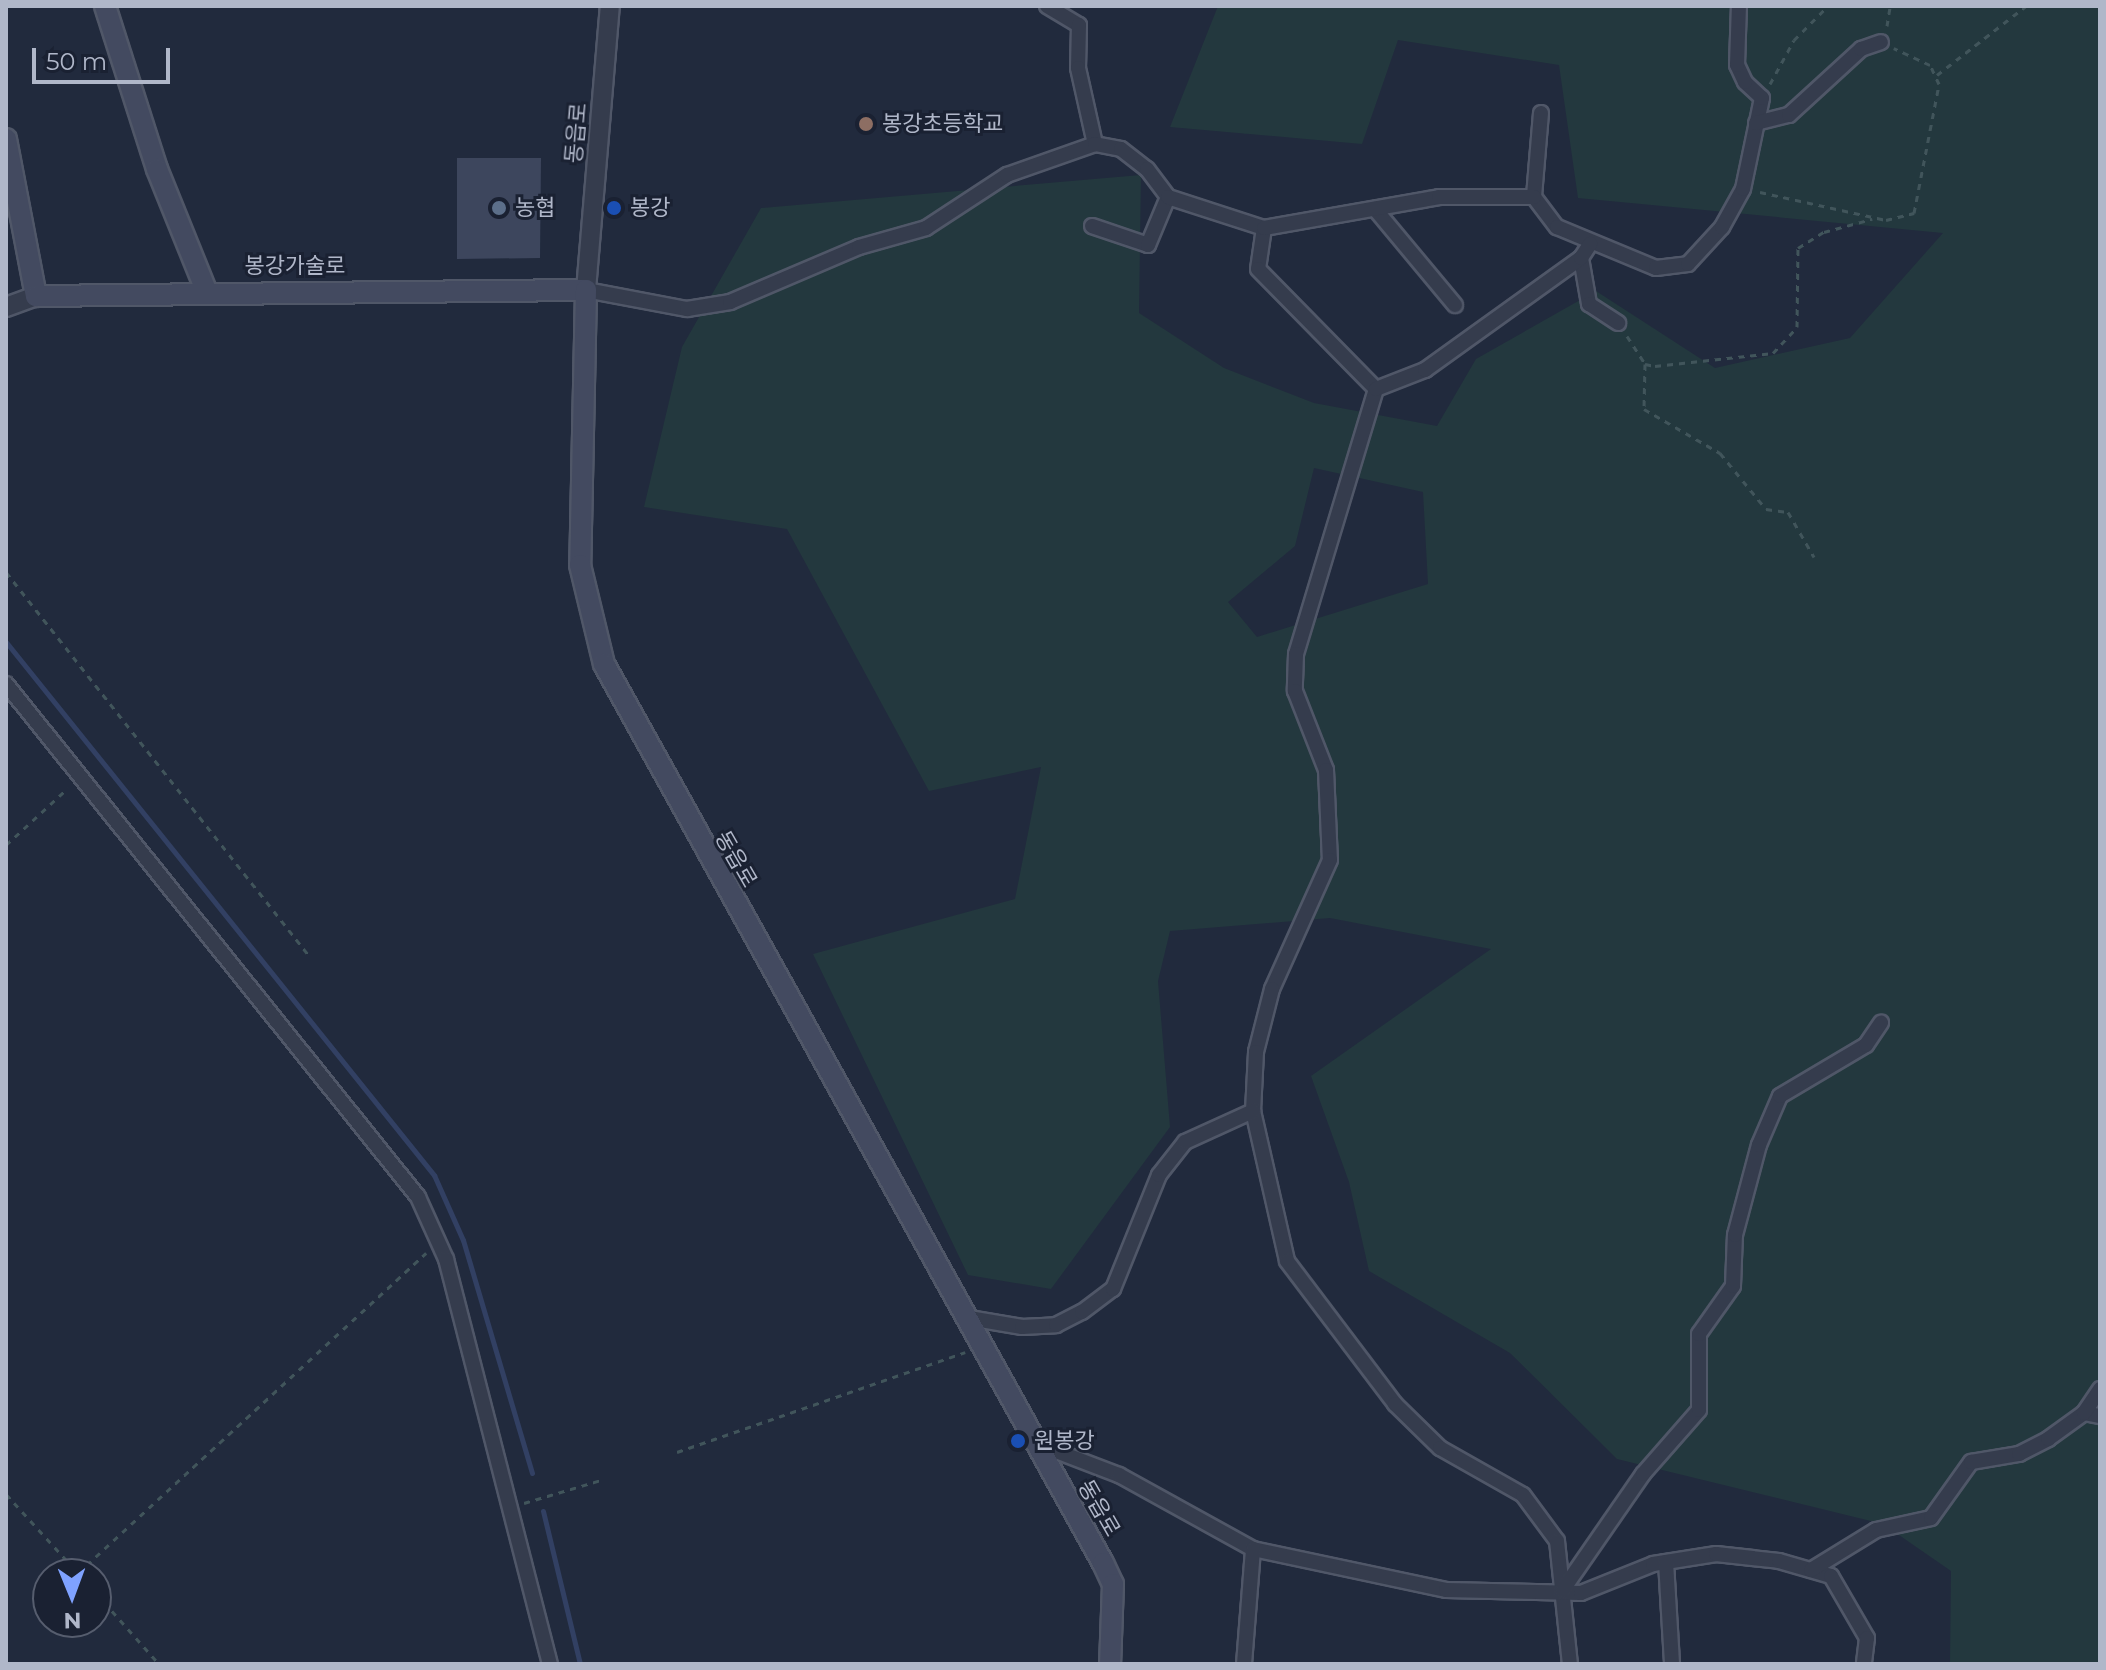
<!DOCTYPE html>
<html>
<head>
<meta charset="utf-8">
<style>
  body { margin:0 }
  #map { position:relative; width:2106px; height:1670px; overflow:hidden; background:#212a3d; font-family:Montserrat,"Noto Sans KR",sans-serif }
  div>[style] { position:absolute }
  [style*='--x'] { left:calc(var(--x)*1px); top:calc(var(--y)*1px); width:calc(var(--w)*1px); rotate:calc(var(--a)*1deg) }
  .green>* { inset:0; background:#23383e }
  .stream>* { height:5px; margin:-2.5px; padding:0 2.5px; transform-origin:2.5px; border-radius:2.5px; background:#324063 }
  .building>* { inset:0; background:#3d465d }
  .path>* { height:3px; margin-top:-1.5px; transform-origin:0; background:repeating-linear-gradient(90deg,#41555b 0 6px,transparent 0 12px) }
  .roads { filter:drop-shadow(2px 0 #505768) drop-shadow(-2px 0 #505768) drop-shadow(0 2px #505768) drop-shadow(0 -2px #505768) }
  .minor>* { height:14px; margin:-7px; padding:0 7px; transform-origin:7px; border-radius:7px; background:#353c4d }
  .tertiary>* { height:18px; margin:-9px; padding:0 9px; transform-origin:9px; border-radius:9px; background:#353c4d }
  .secondary>* { height:20px; margin:-10px; padding:0 10px; transform-origin:10px; border-radius:10px; background:#434a60 }
  .dots>* { width:22px; height:22px; translate:-50% -50%; box-sizing:border-box; border:4px solid #1a2132; border-radius:50% }
  span { translate:-50% -50%; white-space:nowrap; text-align:center; line-height:1.15; -webkit-text-stroke:6px #1a2132; paint-order:stroke }
  .poi-label { font-size:22px; color:#b0b7c9 }
  .left { translate:0 -50%; text-align:left }
  .street-label { font-size:22px; color:#b0b7c9 }
  .frame { position:absolute; inset:0; border:8px solid #b0b7c9; pointer-events:none }
  .north { position:absolute; left:32px; top:1558px; width:80px; height:80px; box-sizing:border-box; background:#1a2132; border:2px solid #565d6e; border-radius:50%; rotate:179deg; font-size:22px; font-weight:700; line-height:32px; text-align:center; color:#b0b7c9 }
  .north::after { content:''; display:block; margin:auto; width:28px; height:36px; background:#7fa2ff; clip-path:polygon(50% 0,100% 100%,50% 72%,0 100%) }
  .scale { position:absolute; left:32px; top:48px; width:138px; height:36px; box-sizing:border-box; border:4px solid #b0b7c9; border-top:0; padding-left:10px; font-size:24px; line-height:28px; white-space:nowrap; color:#b0b7c9; -webkit-text-stroke:6px #1a2132; paint-order:stroke }
</style>
</head>
<body>
<div id="map">
  <div class="green">
    <div style="clip-path:polygon(evenodd,1218px 6px,2100px 6px,2100px 1664px,1950px 1664px,1951px 1571px,1883px 1524px,1617px 1459px,1510px 1353px,1369px 1271px,1349px 1182px,1311px 1076px,1491px 949px,1330px 918px,1170px 931px,1158px 981px,1170px 1127px,1051px 1289px,968px 1275px,813px 954px,1015px 899px,1041px 767px,929px 791px,787px 529px,644px 507px,682px 347px,761px 208px,1141px 175px,1139px 313px,1224px 368px,1314px 403px,1437px 426px,1476px 359px,1596px 291px,1715px 368px,1850px 338px,1943px 233px,1578px 198px,1559px 65px,1398px 40px,1362px 144px,1170px 127px,1218px 6px,1314px 468px,1423px 492px,1428px 584px,1257px 637px,1228px 602px,1295px 546px,1314px 468px)"></div>
  </div>
  <div class="stream">
    <div style="--x:6;--y:642;--w:684;--a:51.24"></div>
    <div style="--x:434;--y:1175;--w:71;--a:66"></div>
    <div style="--x:463;--y:1240;--w:243;--a:73.5"></div>
    <div style="--x:543;--y:1511;--w:157;--a:76.4"></div>
  </div>
  <div class="building">
    <div style="clip-path:polygon(457px 158px,541px 158px,540px 258px,457px 259px)"></div>
  </div>
  <div class="path">
    <div style="--x:1911;--y:6;--w:3;--a:0"></div>
    <div style="--x:1887;--y:26;--w:20;--a:-81"></div>
    <div style="--x:1937;--y:75;--w:113;--a:-37.8"></div>
    <div style="--x:1770;--y:84;--w:50;--a:-61.4"></div>
    <div style="--x:1794;--y:40;--w:48;--a:-45"></div>
    <div style="--x:1760;--y:192;--w:129;--a:12.5"></div>
    <div style="--x:1886;--y:220;--w:29;--a:-14"></div>
    <div style="--x:1914;--y:213;--w:131;--a:-79"></div>
    <div style="--x:1939;--y:84;--w:21;--a:-115"></div>
    <div style="--x:1930;--y:65;--w:40;--a:-155"></div>
    <div style="--x:1627;--y:336;--w:33;--a:57"></div>
    <div style="--x:1645;--y:364;--w:10;--a:11"></div>
    <div style="--x:1655;--y:366;--w:119;--a:-6.3"></div>
    <div style="--x:1773;--y:353;--w:35;--a:-47"></div>
    <div style="--x:1797;--y:327;--w:79;--a:-89.3"></div>
    <div style="--x:1798;--y:248;--w:31;--a:-32"></div>
    <div style="--x:1824;--y:232;--w:50;--a:-15.2"></div>
    <div style="--x:1645;--y:364;--w:45;--a:91.3"></div>
    <div style="--x:1644;--y:409;--w:88;--a:30.1"></div>
    <div style="--x:1720;--y:453;--w:72;--a:50.6"></div>
    <div style="--x:1766;--y:509;--w:22;--a:8"></div>
    <div style="--x:1788;--y:512;--w:52;--a:60"></div>
    <div style="--x:6;--y:572;--w:487;--a:51.7"></div>
    <div style="--x:6;--y:845;--w:84;--a:-42.6"></div>
    <div style="--x:677;--y:1452;--w:305;--a:-19.1"></div>
    <div style="--x:6;--y:1494;--w:108;--a:47.6"></div>
    <div style="--x:524;--y:1503;--w:80;--a:-16.6"></div>
    <div style="--x:78;--y:1573;--w:473;--a:-42.6"></div>
    <div style="--x:96;--y:1593;--w:95;--a:48.4"></div>
  </div>
  <div class="roads">
    <div class="minor">
      <div style="--x:1047;--y:6;--w:37;--a:31"></div>
      <div style="--x:1079;--y:25;--w:43;--a:91.3"></div>
      <div style="--x:1078;--y:68;--w:78;--a:77.4"></div>
      <div style="--x:1541;--y:113;--w:84;--a:94.8"></div>
      <div style="--x:1534;--y:197;--w:38;--a:53"></div>
      <div style="--x:1557;--y:227;--w:107;--a:22.5"></div>
      <div style="--x:1656;--y:268;--w:32;--a:-7"></div>
      <div style="--x:1688;--y:264;--w:50;--a:-47.4"></div>
      <div style="--x:1722;--y:227;--w:43;--a:-61.1"></div>
      <div style="--x:1743;--y:189;--w:93;--a:-78.2"></div>
      <div style="--x:1762;--y:98;--w:23;--a:-137"></div>
      <div style="--x:1745;--y:82;--w:19;--a:-115"></div>
      <div style="--x:1737;--y:65;--w:59;--a:-88.1"></div>
      <div style="--x:1756;--y:123;--w:34;--a:-14"></div>
      <div style="--x:1789;--y:115;--w:98;--a:-42.5"></div>
      <div style="--x:1861;--y:49;--w:21;--a:-19"></div>
      <div style="--x:1375;--y:209;--w:125;--a:50.2"></div>
      <div style="--x:1092;--y:226;--w:59;--a:18.7"></div>
      <div style="--x:1148;--y:245;--w:52;--a:-67.4"></div>
      <div style="--x:1264;--y:228;--w:41;--a:98.3"></div>
      <div style="--x:1258;--y:269;--w:168;--a:45.5"></div>
      <div style="--x:1581;--y:258;--w:47;--a:80.1"></div>
      <div style="--x:1589;--y:304;--w:35;--a:33"></div>
      <div style="--x:586;--y:290;--w:103;--a:10.7"></div>
      <div style="--x:687;--y:309;--w:44;--a:-9.2"></div>
      <div style="--x:730;--y:302;--w:140;--a:-23.1"></div>
      <div style="--x:859;--y:247;--w:70;--a:-15.8"></div>
      <div style="--x:926;--y:228;--w:97;--a:-33.2"></div>
      <div style="--x:1007;--y:175;--w:93;--a:-19.4"></div>
      <div style="--x:1095;--y:144;--w:26;--a:11"></div>
      <div style="--x:1121;--y:149;--w:33;--a:38"></div>
      <div style="--x:1147;--y:169;--w:35;--a:53"></div>
      <div style="--x:1168;--y:197;--w:101;--a:17.9"></div>
      <div style="--x:1264;--y:228;--w:178;--a:-10"></div>
      <div style="--x:1439;--y:197;--w:95;--a:0"></div>
      <div style="--x:1376;--y:389;--w:277;--a:106.8"></div>
      <div style="--x:1296;--y:654;--w:37;--a:92"></div>
      <div style="--x:1295;--y:691;--w:85;--a:68.6"></div>
      <div style="--x:1326;--y:770;--w:90;--a:87.5"></div>
      <div style="--x:1330;--y:860;--w:141;--a:114.2"></div>
      <div style="--x:1272;--y:989;--w:65;--a:104.3"></div>
      <div style="--x:1256;--y:1052;--w:59;--a:92.9"></div>
      <div style="--x:1253;--y:1111;--w:154;--a:77.2"></div>
      <div style="--x:1287;--y:1261;--w:179;--a:52.9"></div>
      <div style="--x:1395;--y:1404;--w:63;--a:44.4"></div>
      <div style="--x:1440;--y:1448;--w:95;--a:29.5"></div>
      <div style="--x:1523;--y:1495;--w:57;--a:53.5"></div>
      <div style="--x:1557;--y:1541;--w:124;--a:84"></div>
      <div style="--x:1376;--y:389;--w:53;--a:-21.2"></div>
      <div style="--x:1425;--y:370;--w:192;--a:-35.7"></div>
      <div style="--x:1581;--y:258;--w:17;--a:-57"></div>
      <div style="--x:6;--y:684;--w:658;--a:51.23"></div>
      <div style="--x:418;--y:1197;--w:68;--a:65.7"></div>
      <div style="--x:446;--y:1259;--w:418;--a:75.6"></div>
      <div style="--x:963;--y:1317;--w:60;--a:9.6"></div>
      <div style="--x:1022;--y:1327;--w:34;--a:-3"></div>
      <div style="--x:1056;--y:1325;--w:29;--a:-27"></div>
      <div style="--x:1082;--y:1312;--w:39;--a:-37"></div>
      <div style="--x:1113;--y:1289;--w:123;--a:-68"></div>
      <div style="--x:1159;--y:1175;--w:42;--a:-51.8"></div>
      <div style="--x:1185;--y:1142;--w:75;--a:-24.5"></div>
      <div style="--x:2084;--y:1413;--w:16;--a:11"></div>
      <div style="--x:1035;--y:1443;--w:90;--a:20.9"></div>
      <div style="--x:1119;--y:1475;--w:153;--a:28.9"></div>
      <div style="--x:1253;--y:1549;--w:197;--a:12"></div>
      <div style="--x:1446;--y:1590;--w:135;--a:1.3"></div>
      <div style="--x:1581;--y:1593;--w:78;--a:-21.9"></div>
      <div style="--x:1653;--y:1564;--w:64;--a:-9"></div>
      <div style="--x:1716;--y:1554;--w:63;--a:6.3"></div>
      <div style="--x:1779;--y:1561;--w:54;--a:16.1"></div>
      <div style="--x:1831;--y:1576;--w:72;--a:59.9"></div>
      <div style="--x:1867;--y:1638;--w:26;--a:97"></div>
      <div style="--x:1666;--y:1562;--w:102;--a:86.6"></div>
      <div style="--x:1811;--y:1570;--w:76;--a:-31.6"></div>
      <div style="--x:1876;--y:1530;--w:56;--a:-12.3"></div>
      <div style="--x:1931;--y:1518;--w:69;--a:-54.5"></div>
      <div style="--x:1971;--y:1462;--w:49;--a:-9.5"></div>
      <div style="--x:2019;--y:1454;--w:33;--a:-27"></div>
      <div style="--x:2048;--y:1439;--w:44;--a:-35.8"></div>
      <div style="--x:2084;--y:1413;--w:29;--a:-56"></div>
      <div style="--x:1562;--y:1591;--w:142;--a:-55.3"></div>
      <div style="--x:1643;--y:1474;--w:85;--a:-48.8"></div>
      <div style="--x:1699;--y:1410;--w:76;--a:-90"></div>
      <div style="--x:1699;--y:1334;--w:59;--a:-54.7"></div>
      <div style="--x:1733;--y:1286;--w:51;--a:-87.8"></div>
      <div style="--x:1735;--y:1235;--w:93;--a:-75.1"></div>
      <div style="--x:1759;--y:1145;--w:53;--a:-66.8"></div>
      <div style="--x:1780;--y:1096;--w:100;--a:-30.7"></div>
      <div style="--x:1866;--y:1045;--w:27;--a:-56"></div>
      <div style="--x:1244;--y:1664;--w:115;--a:-85.5"></div>
    </div>
    <div class="tertiary">
      <div style="--x:586;--y:290;--w:285;--a:-85.2"></div>
      <div style="--x:6;--y:307;--w:32;--a:-20"></div>
    </div>
    <div class="secondary">
      <div style="--x:105;--y:6;--w:171;--a:72.3"></div>
      <div style="--x:157;--y:169;--w:131;--a:68"></div>
      <div style="--x:6;--y:139;--w:160;--a:79.2"></div>
      <div style="--x:36;--y:296;--w:550;--a:-0.63"></div>
      <div style="--x:586;--y:290;--w:275;--a:91.2"></div>
      <div style="--x:580;--y:565;--w:102;--a:76.4"></div>
      <div style="--x:604;--y:664;--w:1028;--a:60.97"></div>
      <div style="--x:1103;--y:1563;--w:23;--a:65"></div>
      <div style="--x:1113;--y:1584;--w:80;--a:92.1"></div>
    </div>
  </div>
  <div class="dots">
    <div style="left:866px;top:124px;background:#8d6e63"></div>
    <div style="left:499px;top:208px;background:#5c6f8a"></div>
    <div style="left:614px;top:208px;background:#1a4fb4"></div>
    <div style="left:1018px;top:1441px;background:#1a4fb4"></div>
  </div>
  <div class="poi-label">
    <span class="left" style="left:882px;top:124px">봉강초등학교</span>
    <span class="left" style="left:515px;top:208px">농협</span>
    <span class="left" style="left:630px;top:208px">봉강</span>
    <span class="left" style="left:1034px;top:1441px">원봉강</span>
  </div>
  <div class="street-label">
    <span style="left:576px;top:133px;rotate:-85deg">동읍로</span>
    <span style="left:295px;top:266px">봉강가술로</span>
    <span style="left:736px;top:859px;rotate:60deg">동읍로</span>
    <span style="left:1099px;top:1508px;rotate:60deg">동읍로</span>
  </div>
  <div class="frame"></div>
  <div class="north">N</div>
  <div class="scale">50 m</div>
</div>
</body>
</html>
